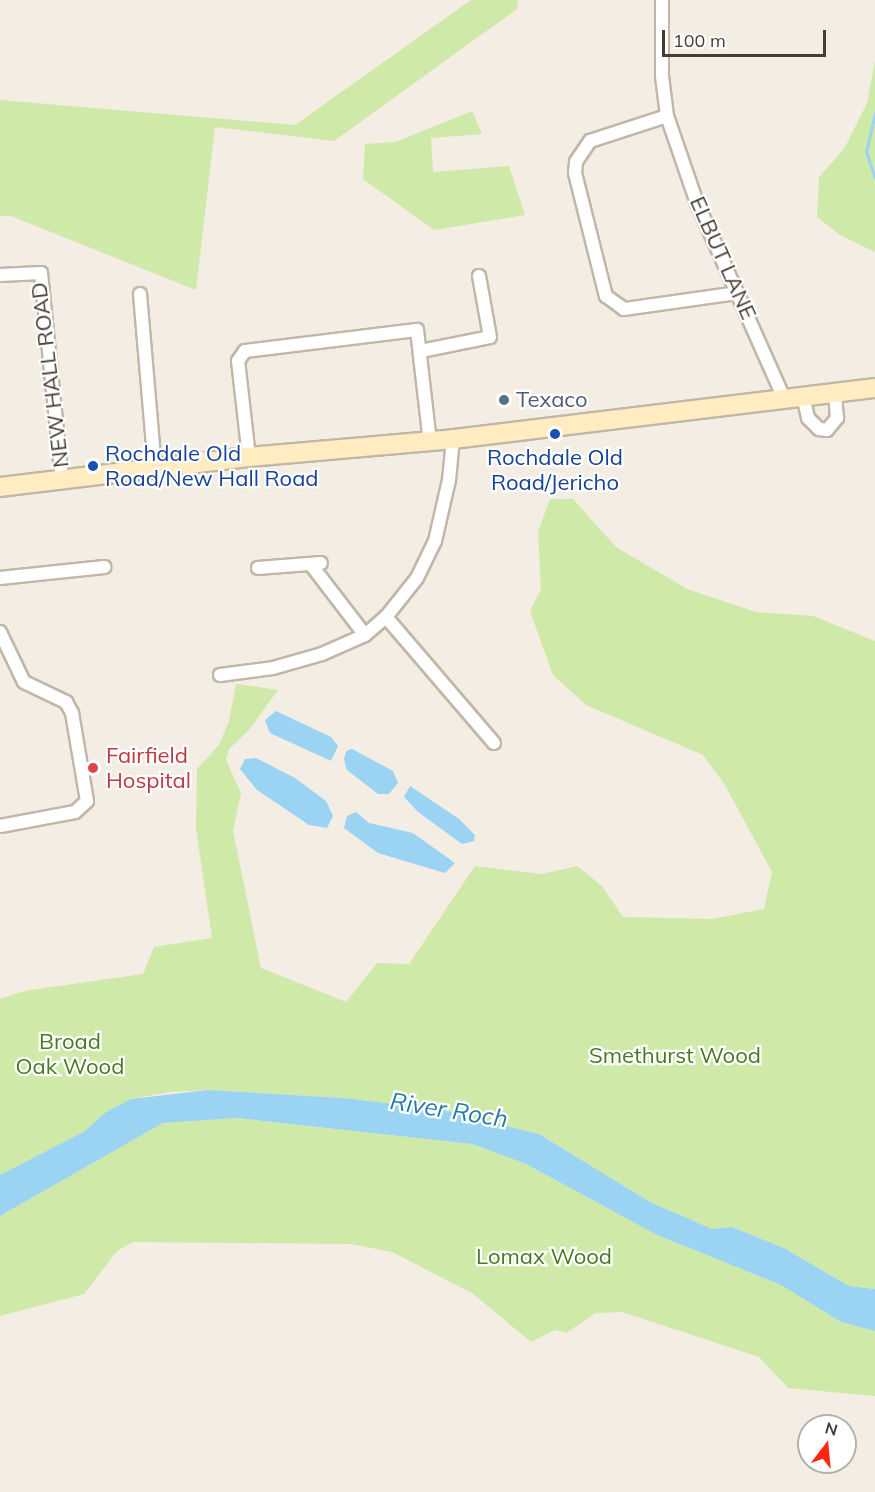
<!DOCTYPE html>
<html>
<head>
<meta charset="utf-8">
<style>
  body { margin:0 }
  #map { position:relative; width:875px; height:1492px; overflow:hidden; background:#f3ede3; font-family:Mulish,sans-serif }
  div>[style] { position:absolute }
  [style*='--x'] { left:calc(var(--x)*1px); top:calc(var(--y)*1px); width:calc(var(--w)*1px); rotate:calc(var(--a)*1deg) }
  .green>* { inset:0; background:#cfe9a9 }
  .water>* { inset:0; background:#9bd3f3 }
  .stream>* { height:3px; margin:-1.5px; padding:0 1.5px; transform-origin:1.5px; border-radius:1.5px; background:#9bd3f3 }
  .roads { filter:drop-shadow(2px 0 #c1b7a8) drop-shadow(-2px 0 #c1b7a8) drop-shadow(0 2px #c1b7a8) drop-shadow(0 -2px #c1b7a8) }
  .minor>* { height:12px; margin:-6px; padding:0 6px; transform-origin:6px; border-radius:6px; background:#fff }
  .secondary>* { height:18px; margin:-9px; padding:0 9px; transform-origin:9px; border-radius:9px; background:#ffedc1 }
  .dots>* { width:16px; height:16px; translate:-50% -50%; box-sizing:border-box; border:3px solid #fff; border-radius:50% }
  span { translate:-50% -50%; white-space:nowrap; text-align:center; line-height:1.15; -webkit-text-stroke:4.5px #fff; paint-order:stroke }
  .street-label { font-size:22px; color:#453d33 }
  .service-label { font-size:22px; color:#4e5e75 }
  .left { translate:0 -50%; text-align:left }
  .transit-label { font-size:22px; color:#164399 }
  .health-label { font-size:22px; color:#be3a42 }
  .park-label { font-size:22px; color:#487924 }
  .water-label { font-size:24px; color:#277aad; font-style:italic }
  .north { position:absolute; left:797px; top:1414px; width:60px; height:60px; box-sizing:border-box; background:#fff; border:2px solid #b5b1ad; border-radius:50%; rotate:16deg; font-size:16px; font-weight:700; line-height:24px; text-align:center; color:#453d33 }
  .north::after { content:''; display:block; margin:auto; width:21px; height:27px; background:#ff270e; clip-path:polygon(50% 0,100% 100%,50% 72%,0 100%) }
  .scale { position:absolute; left:662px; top:30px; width:164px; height:27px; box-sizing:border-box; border:3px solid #453d33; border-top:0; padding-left:8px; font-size:18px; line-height:21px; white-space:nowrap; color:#453d33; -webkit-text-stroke:4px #fff; paint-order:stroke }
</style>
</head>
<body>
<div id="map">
  <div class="green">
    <div style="clip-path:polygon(471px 0,518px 0,517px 9px,334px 141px,215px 127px,196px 290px,11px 216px,0 216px,0 100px,295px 125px)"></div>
    <div style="clip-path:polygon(875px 61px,875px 252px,840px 235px,817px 217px,819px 177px,844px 149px,867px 103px)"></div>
    <div style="clip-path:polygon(472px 111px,482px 134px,431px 138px,433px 172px,509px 166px,525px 215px,434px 230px,363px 179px,365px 144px,396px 142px)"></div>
    <div style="clip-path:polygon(550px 499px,573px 499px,616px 547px,687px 589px,756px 612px,813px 616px,875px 641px,875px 1289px,849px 1286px,784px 1248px,732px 1227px,712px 1229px,650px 1202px,539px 1134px,444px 1110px,344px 1098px,208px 1090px,170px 1092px,131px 1099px,106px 1112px,85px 1131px,0 1175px,0 999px,24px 991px,143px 974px,154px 947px,212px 938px,196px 828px,197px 769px,219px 745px,229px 721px,236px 684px,278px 690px,249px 730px,229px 749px,226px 760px,241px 793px,233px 831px,261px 968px,346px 1002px,377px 963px,409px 964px,475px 866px,542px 874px,577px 866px,602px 886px,623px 917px,712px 919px,764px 909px,772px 872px,725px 785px,703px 755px,586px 705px,553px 675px,530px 611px,541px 589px,538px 532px)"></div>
    <div style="clip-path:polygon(237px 1118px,472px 1144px,526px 1164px,657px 1235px,781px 1285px,841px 1322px,875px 1331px,875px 1396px,788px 1388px,759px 1357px,622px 1312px,596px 1313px,566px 1333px,555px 1330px,531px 1342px,472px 1293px,392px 1252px,351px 1244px,133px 1242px,117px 1251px,84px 1294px,0 1316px,0 1216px,163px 1123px)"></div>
  </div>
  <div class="water">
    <div style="clip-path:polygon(276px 711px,331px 737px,338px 746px,331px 761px,270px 733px,265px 720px)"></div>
    <div style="clip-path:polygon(352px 749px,393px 771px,398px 783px,389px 794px,378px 794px,347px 770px,344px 759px,346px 751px)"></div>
    <div style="clip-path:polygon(256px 758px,295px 778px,326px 801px,333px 816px,327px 828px,309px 825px,257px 790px,240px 769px,245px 759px)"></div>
    <div style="clip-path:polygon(410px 786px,459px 819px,475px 835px,474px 841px,462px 844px,418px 812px,404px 797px)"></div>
    <div style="clip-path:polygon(356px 812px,369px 823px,413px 833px,455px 863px,445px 873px,378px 853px,344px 828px,347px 816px)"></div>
    <div style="clip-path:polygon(208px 1090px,344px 1098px,444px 1110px,539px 1134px,650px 1202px,712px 1229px,732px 1227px,784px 1248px,849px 1286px,875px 1289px,875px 1331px,841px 1322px,781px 1285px,657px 1235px,526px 1164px,472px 1144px,237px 1118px,163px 1123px,0 1216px,0 1175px,85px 1131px,106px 1112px,131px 1099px)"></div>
  </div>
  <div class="stream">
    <div style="--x:875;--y:113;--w:39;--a:103"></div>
    <div style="--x:866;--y:151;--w:28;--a:72"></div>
  </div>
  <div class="roads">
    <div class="minor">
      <div style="--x:662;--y:0;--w:76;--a:90"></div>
      <div style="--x:662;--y:76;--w:40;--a:82.9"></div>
      <div style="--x:667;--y:116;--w:92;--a:71"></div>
      <div style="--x:697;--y:203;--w:214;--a:66"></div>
      <div style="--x:667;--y:116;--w:81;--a:162"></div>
      <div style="--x:590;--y:141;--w:25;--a:124"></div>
      <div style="--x:576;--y:162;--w:11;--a:95"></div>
      <div style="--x:575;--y:173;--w:127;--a:75.9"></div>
      <div style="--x:606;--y:296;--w:22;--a:36"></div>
      <div style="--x:624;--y:309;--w:115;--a:-8"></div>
      <div style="--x:0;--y:275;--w:41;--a:-2.8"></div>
      <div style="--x:41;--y:273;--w:207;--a:84.2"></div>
      <div style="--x:140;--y:294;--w:176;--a:85.1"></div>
      <div style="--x:421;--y:351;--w:70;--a:-11.5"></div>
      <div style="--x:490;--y:337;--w:62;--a:-100.2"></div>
      <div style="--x:803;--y:396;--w:23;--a:77"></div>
      <div style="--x:808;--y:418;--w:16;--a:45"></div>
      <div style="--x:819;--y:429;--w:8;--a:7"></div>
      <div style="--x:827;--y:430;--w:16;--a:-50"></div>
      <div style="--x:837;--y:418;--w:25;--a:-95"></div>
      <div style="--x:249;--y:457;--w:97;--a:-96.5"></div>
      <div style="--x:238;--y:361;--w:12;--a:-55"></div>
      <div style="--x:245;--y:351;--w:173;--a:-7"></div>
      <div style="--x:417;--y:330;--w:113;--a:83.4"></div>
      <div style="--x:312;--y:566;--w:87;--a:52.5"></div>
      <div style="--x:258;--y:568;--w:63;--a:-4.5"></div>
      <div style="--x:0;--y:578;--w:105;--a:-6"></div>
      <div style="--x:386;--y:617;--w:166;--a:49.4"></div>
      <div style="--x:0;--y:632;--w:55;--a:64.4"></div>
      <div style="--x:24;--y:682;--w:47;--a:25.5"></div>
      <div style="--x:66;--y:702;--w:13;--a:61"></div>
      <div style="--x:72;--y:713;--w:89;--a:80.3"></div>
      <div style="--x:87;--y:801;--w:16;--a:137"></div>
      <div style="--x:75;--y:812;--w:76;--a:169.4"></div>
      <div style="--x:220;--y:675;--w:53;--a:-7.5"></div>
      <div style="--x:273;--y:668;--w:51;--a:-15.9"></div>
      <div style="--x:322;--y:654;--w:47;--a:-23.8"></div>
      <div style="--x:365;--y:635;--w:28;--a:-41"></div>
      <div style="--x:386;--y:617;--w:50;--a:-51.5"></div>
      <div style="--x:417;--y:578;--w:41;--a:-64.1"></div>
      <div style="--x:435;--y:541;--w:63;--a:-77.1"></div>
      <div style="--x:449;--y:480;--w:41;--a:-84.4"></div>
    </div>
    <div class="secondary">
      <div style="--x:0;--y:487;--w:251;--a:-6.9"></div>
      <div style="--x:249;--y:457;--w:205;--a:-5"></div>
      <div style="--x:453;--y:439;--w:425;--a:-6.9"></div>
    </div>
  </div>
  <div class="dots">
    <div style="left:504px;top:400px;background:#5c6f8a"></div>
    <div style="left:555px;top:434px;background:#1a4fb4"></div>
    <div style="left:93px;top:466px;background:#1a4fb4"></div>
    <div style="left:93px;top:768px;background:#e0444e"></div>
  </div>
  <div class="street-label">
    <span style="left:723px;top:258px;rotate:66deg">ELBUT LANE</span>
    <span style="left:50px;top:375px;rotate:-97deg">NEW HALL ROAD</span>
  </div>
  <div class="service-label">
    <span class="left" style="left:516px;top:400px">Texaco</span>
  </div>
  <div class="transit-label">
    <span class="left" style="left:105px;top:466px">Rochdale Old<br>Road/New Hall Road</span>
    <span style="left:555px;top:470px">Rochdale Old<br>Road/Jericho</span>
  </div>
  <div class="health-label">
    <span class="left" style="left:106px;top:768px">Fairfield<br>Hospital</span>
  </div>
  <div class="park-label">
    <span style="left:70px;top:1054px">Broad<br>Oak Wood</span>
    <span style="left:675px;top:1056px">Smethurst Wood</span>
    <span style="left:544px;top:1257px">Lomax Wood</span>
  </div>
  <div class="water-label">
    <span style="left:449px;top:1110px;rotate:9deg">River Roch</span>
  </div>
  <div class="north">N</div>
  <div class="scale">100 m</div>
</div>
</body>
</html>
